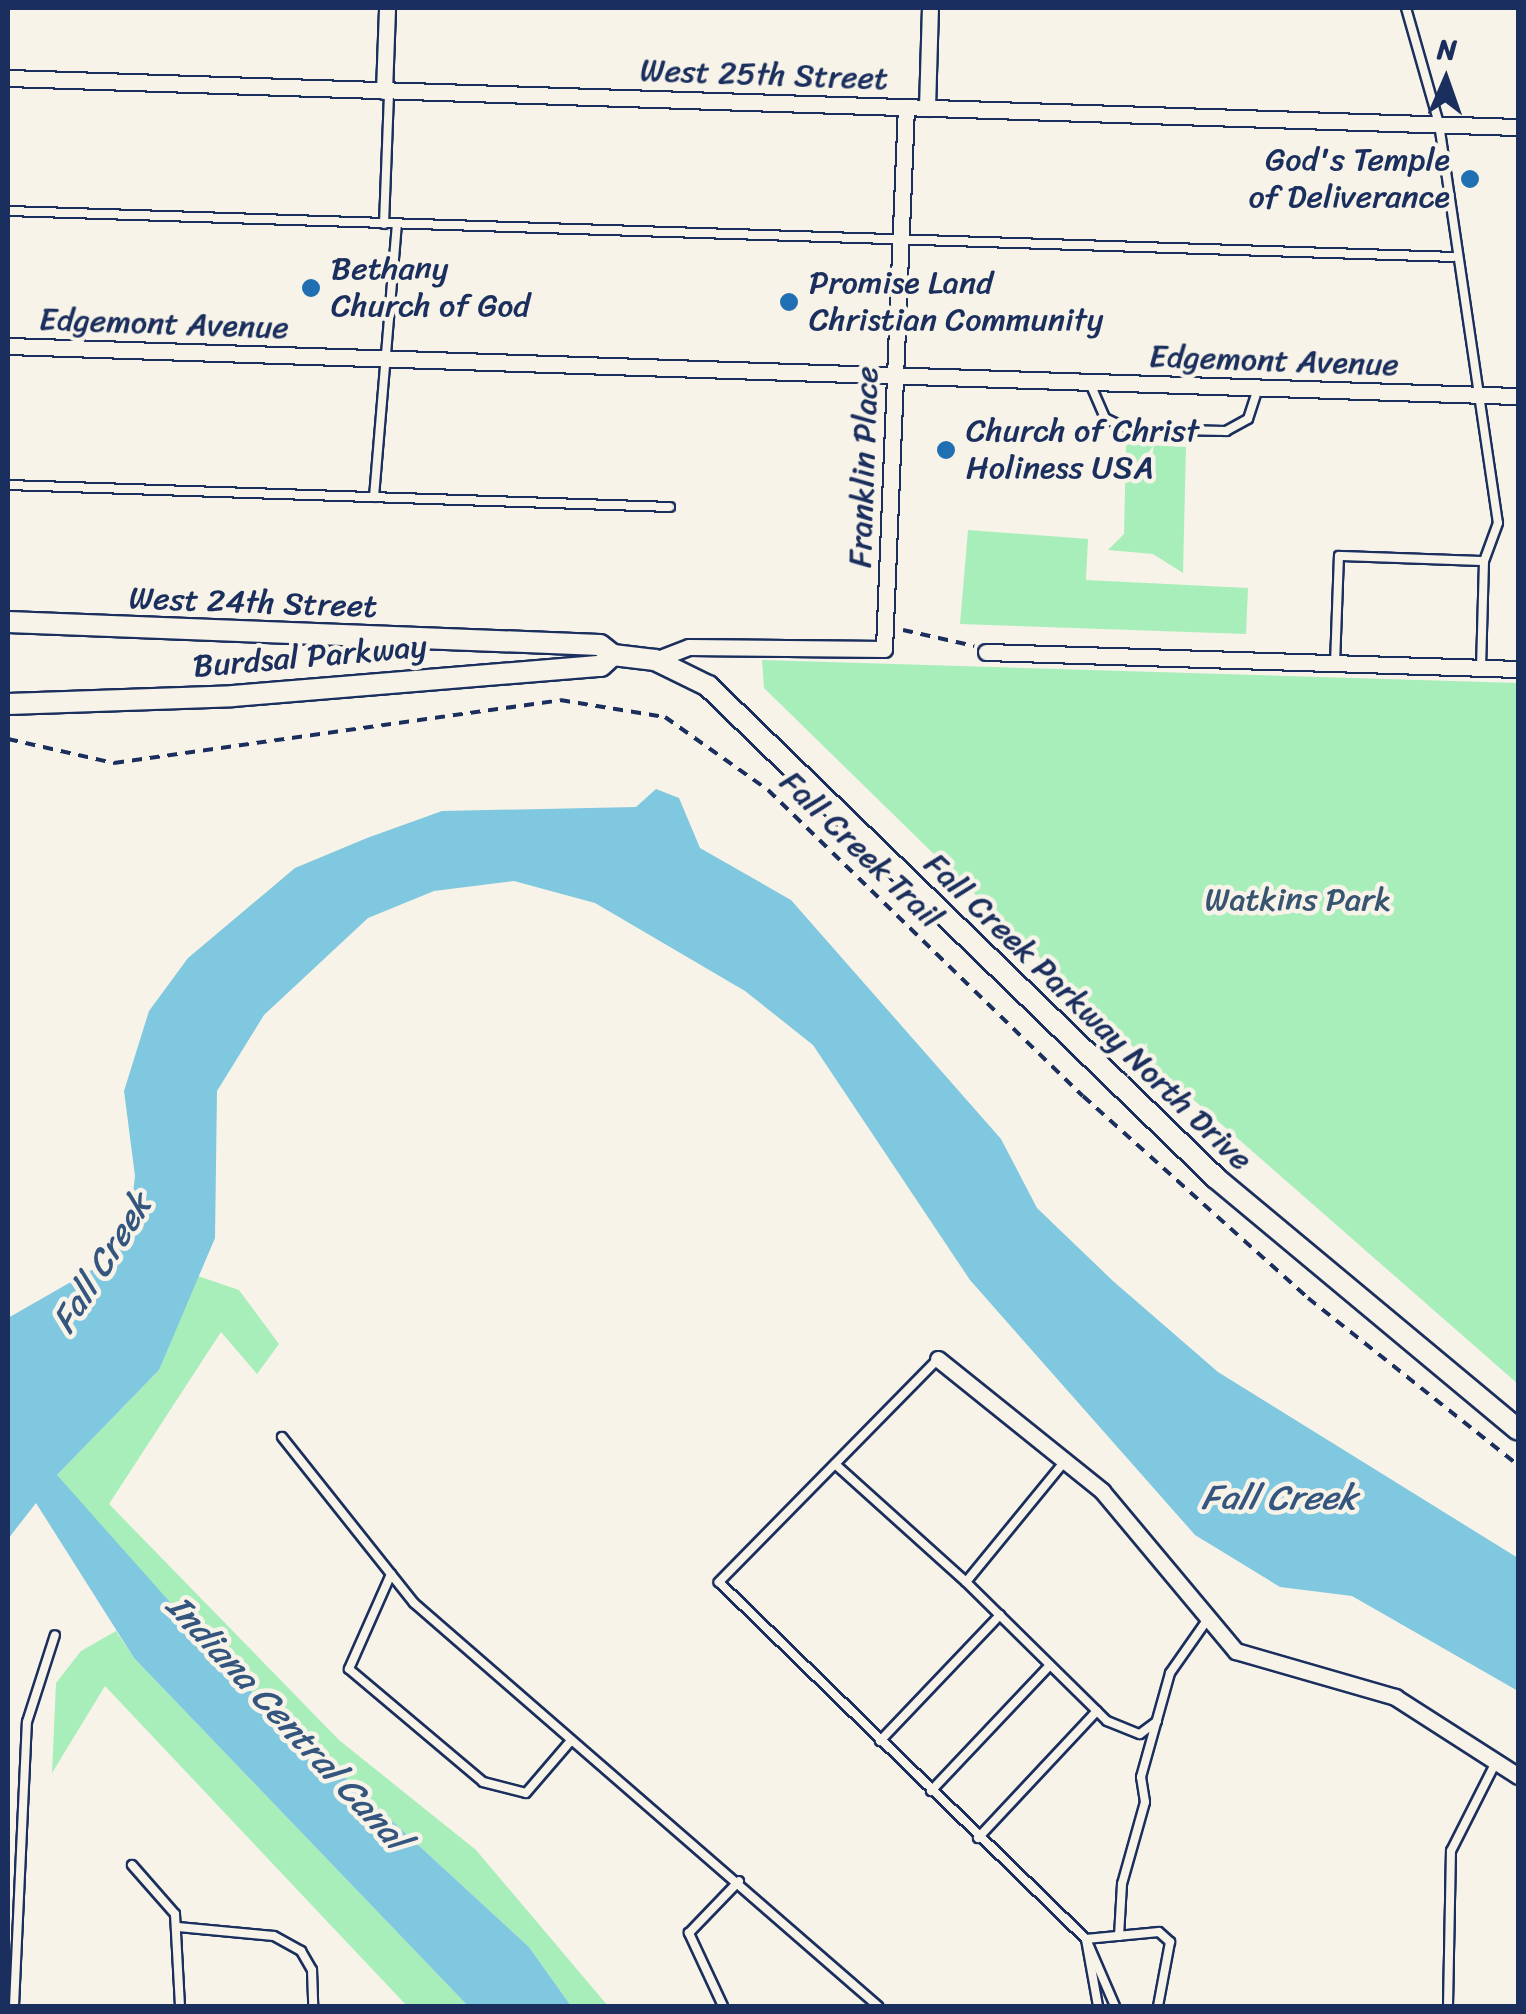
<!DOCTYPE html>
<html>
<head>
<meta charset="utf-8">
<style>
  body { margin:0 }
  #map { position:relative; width:1526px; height:2014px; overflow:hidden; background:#f7f3e8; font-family:Sriracha,sans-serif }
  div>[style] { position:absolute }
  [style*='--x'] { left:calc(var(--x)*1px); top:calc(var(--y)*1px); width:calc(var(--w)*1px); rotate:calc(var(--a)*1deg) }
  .green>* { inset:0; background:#a8eebb }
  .water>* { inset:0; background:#7fc8df }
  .path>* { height:4px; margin-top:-2px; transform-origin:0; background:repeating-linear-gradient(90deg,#1b2f5e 0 10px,transparent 0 18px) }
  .roads { filter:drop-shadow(2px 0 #1b2f5e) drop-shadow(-2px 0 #1b2f5e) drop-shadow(0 2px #1b2f5e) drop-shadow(0 -2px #1b2f5e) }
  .lane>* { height:8px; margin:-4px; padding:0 4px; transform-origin:4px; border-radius:4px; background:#f7f3e8 }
  .street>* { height:15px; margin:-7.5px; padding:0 7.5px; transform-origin:7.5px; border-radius:7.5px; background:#f7f3e8 }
  .secondary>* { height:20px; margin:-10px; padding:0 10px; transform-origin:10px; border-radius:10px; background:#f7f3e8 }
  .dots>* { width:28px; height:28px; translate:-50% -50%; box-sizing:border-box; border:5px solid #f7f3e8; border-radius:50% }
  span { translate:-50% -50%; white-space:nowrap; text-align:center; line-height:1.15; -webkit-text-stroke:9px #f7f3e8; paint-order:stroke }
  .street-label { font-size:32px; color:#1b2f5e }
  .poi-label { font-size:32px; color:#1b2f5e }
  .right { translate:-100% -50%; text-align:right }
  .left { translate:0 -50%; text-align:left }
  .park-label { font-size:32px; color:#375571 }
  .water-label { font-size:35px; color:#34557e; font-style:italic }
  .frame { position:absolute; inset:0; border:10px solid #1b2f5e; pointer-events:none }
  .north { position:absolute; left:1396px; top:30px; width:100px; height:100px; -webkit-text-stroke:8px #f7f3e8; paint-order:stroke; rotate:2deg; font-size:28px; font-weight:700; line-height:40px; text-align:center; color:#1b2f5e }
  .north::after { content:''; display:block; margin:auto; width:35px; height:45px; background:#1b2f5e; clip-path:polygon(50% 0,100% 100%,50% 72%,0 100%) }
</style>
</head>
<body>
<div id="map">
  <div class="green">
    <div style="clip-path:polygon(1126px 444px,1186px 447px,1183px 573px,1153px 554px,1108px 550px,1124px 534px)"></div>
    <div style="clip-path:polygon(968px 530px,1088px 539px,1086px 580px,1248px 588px,1246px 634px,960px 624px)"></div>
    <div style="clip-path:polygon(762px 660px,1518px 683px,1518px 1384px,1115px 1031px,764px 688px)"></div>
    <div style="clip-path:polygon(195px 1275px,239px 1290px,279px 1344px,257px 1374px,221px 1332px,109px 1504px,339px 1740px,476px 1850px,608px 2006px,571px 2006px,529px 1947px,240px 1681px,65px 1493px,57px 1475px,159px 1370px)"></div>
    <div style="clip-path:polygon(116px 1631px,134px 1658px,468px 2006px,407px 2006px,105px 1686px,52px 1773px,56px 1683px,81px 1651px)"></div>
  </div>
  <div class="water">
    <div style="clip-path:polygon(656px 789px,679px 798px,700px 848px,791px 900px,1001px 1139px,1037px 1208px,1113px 1281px,1218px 1372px,1518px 1558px,1518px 1691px,1352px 1596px,1280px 1587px,1195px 1535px,970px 1280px,813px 1045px,745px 991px,595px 903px,514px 881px,434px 891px,368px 918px,264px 1015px,217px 1091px,215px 1238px,159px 1370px,57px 1475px,240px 1681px,529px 1947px,571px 2006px,468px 2006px,134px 1658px,36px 1503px,8px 1539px,8px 1318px,111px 1259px,129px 1227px,135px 1176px,124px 1091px,149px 1011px,188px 958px,295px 868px,367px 838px,442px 811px,636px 807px)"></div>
  </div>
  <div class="path">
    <div style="--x:903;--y:630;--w:73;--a:12.7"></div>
    <div style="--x:8;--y:739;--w:109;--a:12.8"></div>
    <div style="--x:114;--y:763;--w:450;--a:-8"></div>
    <div style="--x:560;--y:700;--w:106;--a:9.2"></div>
    <div style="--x:665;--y:717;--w:126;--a:35.3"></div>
    <div style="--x:768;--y:790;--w:439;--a:44.2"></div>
    <div style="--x:1083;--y:1096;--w:302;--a:41.9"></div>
    <div style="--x:1308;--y:1298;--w:268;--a:38.5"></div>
  </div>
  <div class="roads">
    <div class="lane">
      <div style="--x:1406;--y:8;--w:121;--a:74.1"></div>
      <div style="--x:1439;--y:124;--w:403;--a:81.6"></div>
      <div style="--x:1498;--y:523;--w:40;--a:110.2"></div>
      <div style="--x:1484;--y:561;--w:106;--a:91.6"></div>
      <div style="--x:8;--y:211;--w:1446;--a:1.82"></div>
      <div style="--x:384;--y:224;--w:133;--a:-87.8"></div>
      <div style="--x:1089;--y:381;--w:40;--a:66.6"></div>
      <div style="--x:1105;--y:418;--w:25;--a:26"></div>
      <div style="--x:1128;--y:429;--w:98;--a:1.2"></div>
      <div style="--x:1226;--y:431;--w:25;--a:-29"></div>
      <div style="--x:1248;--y:419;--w:33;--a:-72"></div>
      <div style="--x:8;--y:485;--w:662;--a:1.9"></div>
      <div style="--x:374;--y:497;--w:274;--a:-85.2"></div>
      <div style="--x:1335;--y:664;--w:108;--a:-87.9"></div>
      <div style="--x:1339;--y:556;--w:145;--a:2"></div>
      <div style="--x:938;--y:1359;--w:313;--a:134.5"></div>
      <div style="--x:719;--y:1582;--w:512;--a:44.21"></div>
      <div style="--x:1086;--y:1939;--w:73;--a:-5.5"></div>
      <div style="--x:1159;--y:1932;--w:15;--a:42"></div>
      <div style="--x:1170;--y:1942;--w:65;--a:100.6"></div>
      <div style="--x:282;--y:1437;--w:212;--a:51.5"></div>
      <div style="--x:414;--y:1603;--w:615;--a:40.98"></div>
      <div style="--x:835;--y:1464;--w:176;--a:42"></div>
      <div style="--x:966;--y:1582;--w:156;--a:-50.7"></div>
      <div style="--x:391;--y:1574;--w:104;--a:113.9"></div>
      <div style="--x:349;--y:1669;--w:175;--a:40.1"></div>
      <div style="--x:483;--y:1782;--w:44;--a:14.3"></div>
      <div style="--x:526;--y:1793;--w:66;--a:-49.3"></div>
      <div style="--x:966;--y:1582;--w:198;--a:44.6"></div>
      <div style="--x:1107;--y:1721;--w:35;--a:22"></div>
      <div style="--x:1140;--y:1734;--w:21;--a:-37"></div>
      <div style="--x:880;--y:1741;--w:174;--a:-46.4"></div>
      <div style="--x:931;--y:1791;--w:173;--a:-46.6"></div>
      <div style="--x:978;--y:1838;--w:174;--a:-46.9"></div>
      <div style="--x:132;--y:1865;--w:65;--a:48.7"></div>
      <div style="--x:175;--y:1914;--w:92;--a:86.9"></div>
      <div style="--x:178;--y:1927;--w:96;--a:5.4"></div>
      <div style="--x:274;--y:1936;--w:31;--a:29"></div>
      <div style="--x:301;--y:1951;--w:22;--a:60"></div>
      <div style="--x:312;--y:1970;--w:36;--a:88"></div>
      <div style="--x:1119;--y:1936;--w:52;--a:-86.7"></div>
      <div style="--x:1122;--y:1884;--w:85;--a:-74.3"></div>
      <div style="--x:1145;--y:1802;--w:25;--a:-99"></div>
      <div style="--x:1141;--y:1777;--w:108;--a:-74.4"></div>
      <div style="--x:1170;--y:1673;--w:61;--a:-55"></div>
      <div style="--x:14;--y:2006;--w:284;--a:-87.4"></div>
      <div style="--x:27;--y:1722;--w:91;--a:-72.2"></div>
      <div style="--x:723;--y:2006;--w:81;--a:-115"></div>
      <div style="--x:689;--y:1933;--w:72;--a:-46.1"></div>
      <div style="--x:1098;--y:2006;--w:68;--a:-100.2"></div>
      <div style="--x:1086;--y:1939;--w:73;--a:66.6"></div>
      <div style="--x:1448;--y:2006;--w:155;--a:-88.9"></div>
      <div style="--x:1451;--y:1851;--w:102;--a:-63.2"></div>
    </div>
    <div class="street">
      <div style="--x:8;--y:78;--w:1511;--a:1.86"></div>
      <div style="--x:384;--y:91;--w:83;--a:-87.9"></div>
      <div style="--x:927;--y:108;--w:100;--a:-88.3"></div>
      <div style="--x:8;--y:346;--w:1511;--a:1.9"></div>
      <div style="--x:986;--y:652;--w:532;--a:1.83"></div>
      <div style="--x:655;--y:660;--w:36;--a:-21"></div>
      <div style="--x:689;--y:647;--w:195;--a:0.6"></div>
      <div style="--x:884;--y:649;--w:542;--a:-87.68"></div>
      <div style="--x:938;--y:1359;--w:211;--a:38.8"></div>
      <div style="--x:1102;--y:1491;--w:209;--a:50.1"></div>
      <div style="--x:1236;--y:1651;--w:166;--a:16.1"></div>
      <div style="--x:1395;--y:1697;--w:146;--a:32.7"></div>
    </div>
    <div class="secondary">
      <div style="--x:8;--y:622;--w:592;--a:2.22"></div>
      <div style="--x:600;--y:645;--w:16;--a:38"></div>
      <div style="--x:613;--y:655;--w:42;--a:6.8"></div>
      <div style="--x:655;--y:660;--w:59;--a:26.1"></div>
      <div style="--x:708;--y:686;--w:707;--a:44.08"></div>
      <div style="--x:1216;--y:1178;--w:393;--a:39.8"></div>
      <div style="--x:8;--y:704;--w:225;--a:-2"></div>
      <div style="--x:233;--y:696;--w:369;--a:-4.7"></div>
      <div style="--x:601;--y:666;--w:16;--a:-43"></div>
    </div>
  </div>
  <div class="dots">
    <div style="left:1470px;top:179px;background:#1f6fb2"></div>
    <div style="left:311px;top:288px;background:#1f6fb2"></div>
    <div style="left:789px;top:302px;background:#1f6fb2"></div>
    <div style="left:946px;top:450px;background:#1f6fb2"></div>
  </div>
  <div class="street-label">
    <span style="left:764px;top:75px;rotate:2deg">West 25th Street</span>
    <span style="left:164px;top:324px;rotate:2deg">Edgemont Avenue</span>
    <span style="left:1274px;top:361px;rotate:2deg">Edgemont Avenue</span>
    <span style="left:864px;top:467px;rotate:-88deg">Franklin Place</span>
    <span style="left:253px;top:603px;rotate:2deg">West 24th Street</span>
    <span style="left:310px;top:657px;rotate:-5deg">Burdsal Parkway</span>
    <span style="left:861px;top:850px;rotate:44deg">Fall Creek Trail</span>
    <span style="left:1088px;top:1012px;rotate:44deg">Fall Creek Parkway North Drive</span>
  </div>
  <div class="poi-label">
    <span class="right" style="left:1450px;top:179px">God's Temple<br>of Deliverance</span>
    <span class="left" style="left:331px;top:288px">Bethany<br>Church of God</span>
    <span class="left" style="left:809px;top:302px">Promise Land<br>Christian Community</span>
    <span class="left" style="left:966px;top:450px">Church of Christ<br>Holiness USA</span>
  </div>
  <div class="park-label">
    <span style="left:1298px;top:900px">Watkins Park</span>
  </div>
  <div class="water-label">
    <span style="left:101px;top:1263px;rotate:-58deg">Fall Creek</span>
    <span style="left:1279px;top:1497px">Fall Creek</span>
    <span style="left:288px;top:1722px;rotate:47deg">Indiana Central Canal</span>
  </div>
  <div class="frame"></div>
  <div class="north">N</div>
</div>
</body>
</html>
